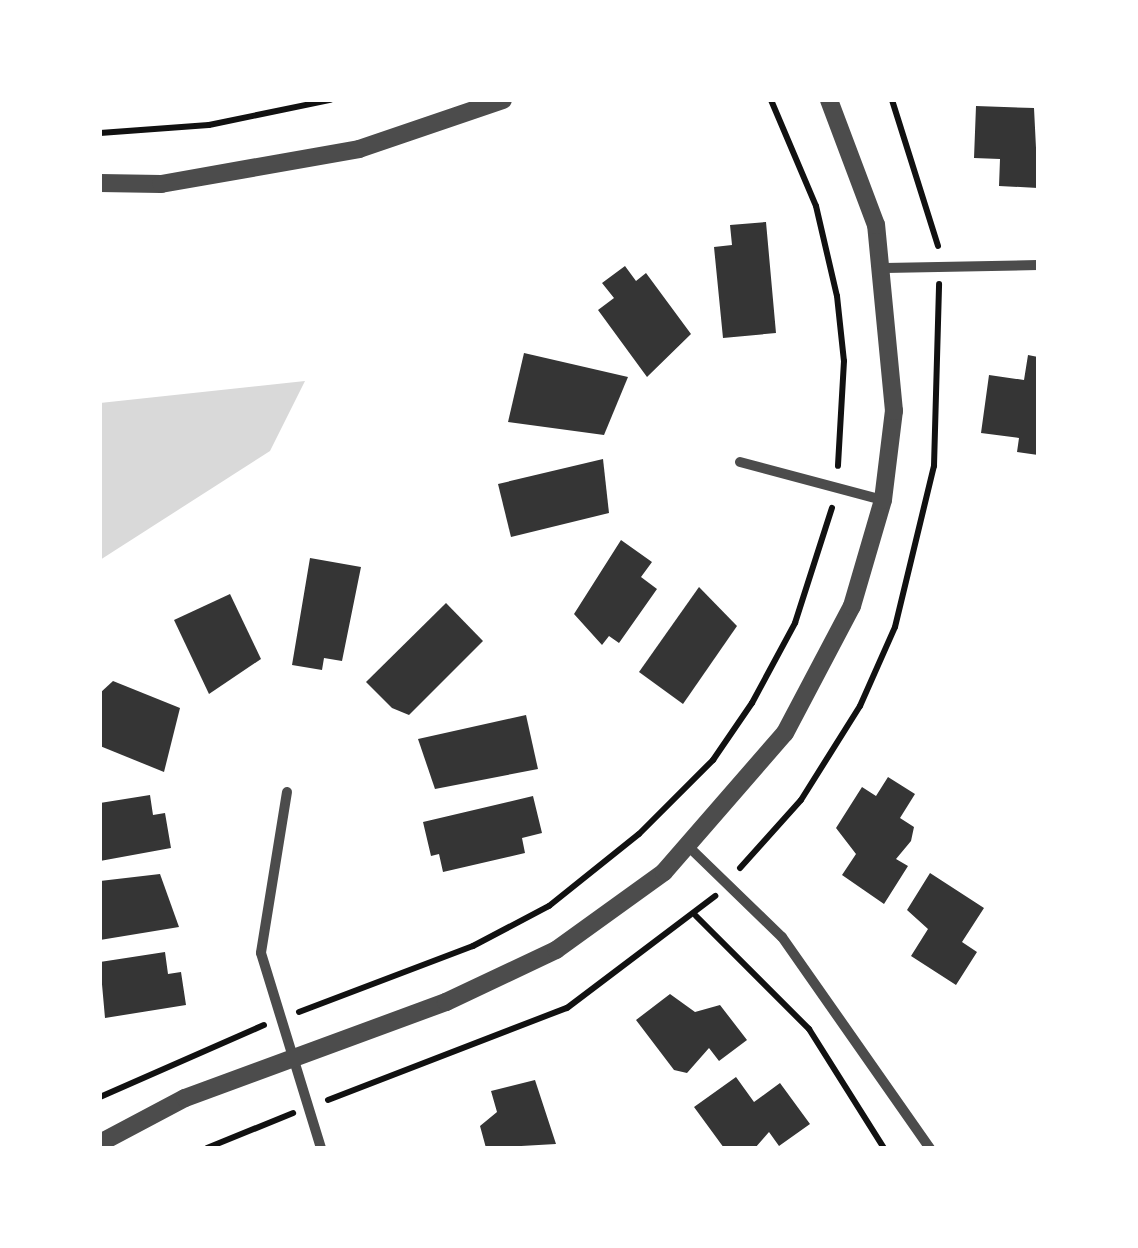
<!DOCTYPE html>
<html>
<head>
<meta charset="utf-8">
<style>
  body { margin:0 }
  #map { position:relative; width:1138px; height:1248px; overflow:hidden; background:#fff; font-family:"IBM Plex Sans",sans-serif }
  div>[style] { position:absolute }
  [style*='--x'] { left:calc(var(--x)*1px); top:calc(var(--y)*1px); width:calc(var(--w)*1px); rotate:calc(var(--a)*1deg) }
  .water>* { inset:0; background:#d9d9d9 }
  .building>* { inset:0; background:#353535 }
  .path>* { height:6px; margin:-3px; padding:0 3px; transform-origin:3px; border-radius:3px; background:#111 }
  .minor>* { height:10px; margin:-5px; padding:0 5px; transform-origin:5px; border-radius:5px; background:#4c4c4c }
  .tertiary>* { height:18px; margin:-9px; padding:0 9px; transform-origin:9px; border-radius:9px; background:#4c4c4c }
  span { translate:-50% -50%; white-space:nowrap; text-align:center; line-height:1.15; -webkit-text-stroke:8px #fff; paint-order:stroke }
  .frame { position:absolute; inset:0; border:102px solid #fff; pointer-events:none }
</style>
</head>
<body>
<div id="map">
  <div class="water">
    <div style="clip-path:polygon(305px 381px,270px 451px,100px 560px,100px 403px)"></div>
  </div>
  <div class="building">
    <div style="clip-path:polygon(976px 106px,1034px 108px,1038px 188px,999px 186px,1000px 159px,974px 158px)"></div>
    <div style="clip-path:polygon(766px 222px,776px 333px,723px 338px,714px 247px,732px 245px,730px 225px)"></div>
    <div style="clip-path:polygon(625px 266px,636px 281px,646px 273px,691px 334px,647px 377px,598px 310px,614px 298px,602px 283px)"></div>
    <div style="clip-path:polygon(524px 353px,628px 377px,604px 435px,508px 422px)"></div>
    <div style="clip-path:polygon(1028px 355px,1038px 357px,1038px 455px,1017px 452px,1019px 438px,981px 433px,989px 375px,1024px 380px)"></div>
    <div style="clip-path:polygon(603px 459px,609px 513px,511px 537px,498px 484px)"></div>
    <div style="clip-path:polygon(621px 540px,652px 562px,641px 577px,657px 589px,619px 643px,609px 636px,602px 645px,574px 614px)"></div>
    <div style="clip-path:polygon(310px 558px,361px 567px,342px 661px,324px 658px,322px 670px,292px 665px)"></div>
    <div style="clip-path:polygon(699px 587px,737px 626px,683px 704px,639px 672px)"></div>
    <div style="clip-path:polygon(230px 594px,261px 659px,209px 694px,174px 620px)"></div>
    <div style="clip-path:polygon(446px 603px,483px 641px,409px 715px,392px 708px,366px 682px)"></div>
    <div style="clip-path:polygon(113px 681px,180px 708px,164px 772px,100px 746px,100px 693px)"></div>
    <div style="clip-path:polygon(526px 715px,538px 769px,435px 789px,418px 739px)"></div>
    <div style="clip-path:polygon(888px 777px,915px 794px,900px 818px,914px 827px,911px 841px,896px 859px,908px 866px,884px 904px,842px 875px,856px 854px,836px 828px,862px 787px,876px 796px)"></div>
    <div style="clip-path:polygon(150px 795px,153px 815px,165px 813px,171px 848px,100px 861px,100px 803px)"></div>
    <div style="clip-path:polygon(533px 796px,542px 833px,522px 838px,525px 853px,443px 872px,439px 854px,431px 856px,423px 822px)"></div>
    <div style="clip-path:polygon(930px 873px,984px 908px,962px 942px,977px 952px,956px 985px,911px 956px,928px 929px,907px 910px)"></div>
    <div style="clip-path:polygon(160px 874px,179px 927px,100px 940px,100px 881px)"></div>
    <div style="clip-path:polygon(165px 952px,168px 974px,181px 972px,186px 1005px,105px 1018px,100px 962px)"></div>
    <div style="clip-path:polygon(670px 994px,695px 1012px,720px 1005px,747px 1040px,719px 1061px,709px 1048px,687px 1073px,674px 1070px,636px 1020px)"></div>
    <div style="clip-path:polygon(736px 1077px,754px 1102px,780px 1083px,810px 1124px,779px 1146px,769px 1132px,755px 1148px,724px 1148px,694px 1107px)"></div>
    <div style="clip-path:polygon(535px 1080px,556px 1144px,486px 1148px,480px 1126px,497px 1112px,491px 1091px)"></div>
  </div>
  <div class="path">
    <div style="--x:771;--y:100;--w:115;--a:67"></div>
    <div style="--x:816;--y:206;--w:92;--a:76.9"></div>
    <div style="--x:837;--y:296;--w:65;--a:83.9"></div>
    <div style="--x:844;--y:361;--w:105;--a:93.3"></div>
    <div style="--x:892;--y:100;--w:153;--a:72.5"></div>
    <div style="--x:100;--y:133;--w:109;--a:-4.2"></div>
    <div style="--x:209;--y:125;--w:124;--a:-11.7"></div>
    <div style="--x:740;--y:868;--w:91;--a:-48.1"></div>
    <div style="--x:801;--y:800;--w:111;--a:-57.9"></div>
    <div style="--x:860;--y:706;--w:86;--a:-66.1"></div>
    <div style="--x:895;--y:627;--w:166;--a:-76.4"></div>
    <div style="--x:934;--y:466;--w:182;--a:-88.4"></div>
    <div style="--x:696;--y:916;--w:160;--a:45"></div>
    <div style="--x:809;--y:1029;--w:141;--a:57.8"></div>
    <div style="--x:299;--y:1012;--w:186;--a:-20.8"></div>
    <div style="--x:473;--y:946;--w:86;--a:-27.8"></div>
    <div style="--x:549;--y:906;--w:115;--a:-38.7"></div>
    <div style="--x:639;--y:834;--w:105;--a:-45"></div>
    <div style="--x:713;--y:760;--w:69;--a:-55.6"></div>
    <div style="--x:752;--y:703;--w:91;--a:-61.7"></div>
    <div style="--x:795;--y:623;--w:121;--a:-72.2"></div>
    <div style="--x:100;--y:1097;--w:179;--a:-23.7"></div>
    <div style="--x:328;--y:1100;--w:256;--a:-21.1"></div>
    <div style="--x:567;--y:1008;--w:186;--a:-37.1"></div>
    <div style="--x:207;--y:1148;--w:93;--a:-22.1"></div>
  </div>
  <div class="minor">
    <div style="--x:885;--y:268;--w:153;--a:-1.1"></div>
    <div style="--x:740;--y:462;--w:148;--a:14.9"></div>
    <div style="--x:287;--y:792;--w:163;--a:99.2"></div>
    <div style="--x:261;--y:953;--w:204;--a:72.9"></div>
    <div style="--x:690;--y:848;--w:128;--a:44.1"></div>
    <div style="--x:782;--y:937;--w:258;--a:55"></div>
  </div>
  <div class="tertiary">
    <div style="--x:100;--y:183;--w:61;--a:0.9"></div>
    <div style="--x:161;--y:184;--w:201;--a:-10"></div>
    <div style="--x:359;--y:149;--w:152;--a:-18.8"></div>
    <div style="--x:100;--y:1143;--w:96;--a:-27.9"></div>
    <div style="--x:185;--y:1098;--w:278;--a:-20.2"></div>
    <div style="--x:446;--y:1002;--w:122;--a:-25.3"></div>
    <div style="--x:556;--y:950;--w:133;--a:-35.8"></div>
    <div style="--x:664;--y:872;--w:184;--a:-49"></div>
    <div style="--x:785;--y:733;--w:144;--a:-62.2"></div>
    <div style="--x:852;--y:606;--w:110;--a:-73.7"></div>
    <div style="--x:883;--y:500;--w:90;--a:-83"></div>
    <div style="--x:894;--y:411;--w:187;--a:-95.5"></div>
    <div style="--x:876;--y:225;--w:134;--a:-110.6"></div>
  </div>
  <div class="frame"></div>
</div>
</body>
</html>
